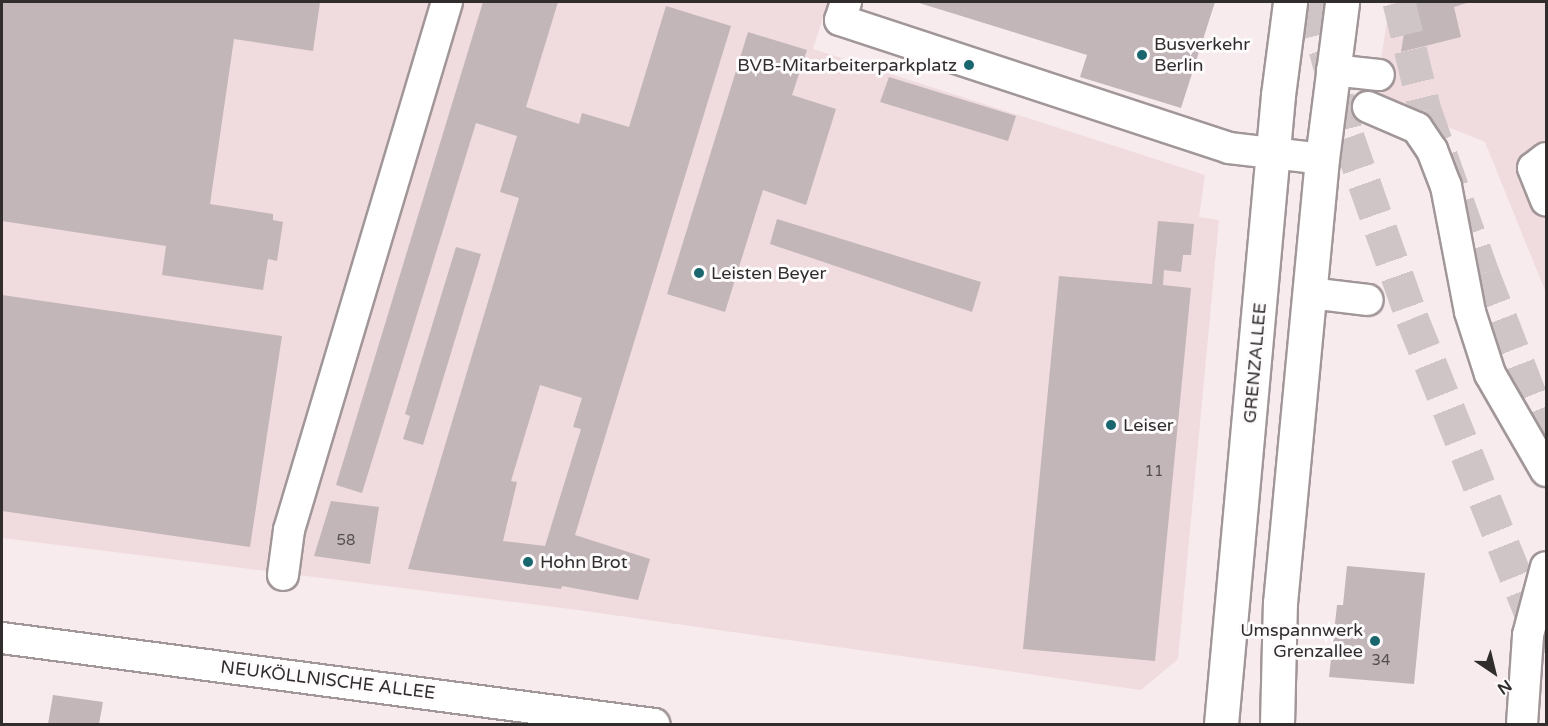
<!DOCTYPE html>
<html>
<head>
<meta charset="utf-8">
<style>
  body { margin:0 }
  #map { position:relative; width:1548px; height:726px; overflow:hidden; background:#f7ebed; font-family:"Varela Round",sans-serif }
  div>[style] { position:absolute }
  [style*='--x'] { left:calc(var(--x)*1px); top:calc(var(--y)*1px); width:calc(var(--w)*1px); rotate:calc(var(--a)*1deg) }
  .built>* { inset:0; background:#f0dbdf }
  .building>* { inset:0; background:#c2b6b9 }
  .highway-tunnel>* { height:33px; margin-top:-16.5px; transform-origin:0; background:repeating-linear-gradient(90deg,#cfc5c7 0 33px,transparent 0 49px) }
  .roads { filter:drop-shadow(2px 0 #a19698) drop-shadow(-2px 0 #a19698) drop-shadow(0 2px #a19698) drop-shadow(0 -2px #a19698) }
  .minor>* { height:30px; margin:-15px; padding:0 15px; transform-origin:15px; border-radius:15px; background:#fff }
  .major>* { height:33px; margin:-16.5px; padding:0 16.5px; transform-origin:16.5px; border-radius:16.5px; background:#fff }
  .dots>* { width:16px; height:16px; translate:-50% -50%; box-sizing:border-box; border:3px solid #fefbfc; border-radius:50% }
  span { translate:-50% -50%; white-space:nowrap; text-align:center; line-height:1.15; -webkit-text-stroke:6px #fefbfc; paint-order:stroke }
  .number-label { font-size:15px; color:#554f50 }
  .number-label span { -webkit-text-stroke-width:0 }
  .poi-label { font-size:18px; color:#312d2d }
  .left { translate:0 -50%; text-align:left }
  .right { translate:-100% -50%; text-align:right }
  .street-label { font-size:18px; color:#312d2d }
  .frame { position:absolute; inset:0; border:3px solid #312d2d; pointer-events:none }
  .north { position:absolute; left:1464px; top:642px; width:60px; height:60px; -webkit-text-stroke:4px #fefbfc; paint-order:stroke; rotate:145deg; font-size:16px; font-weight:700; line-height:24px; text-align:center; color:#312d2d }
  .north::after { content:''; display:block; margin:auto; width:21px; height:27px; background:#312d2d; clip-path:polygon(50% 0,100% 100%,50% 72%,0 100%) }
</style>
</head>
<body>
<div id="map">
  <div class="built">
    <div style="clip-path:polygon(2px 2px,828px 2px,813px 49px,1205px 175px,1199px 217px,1219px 220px,1178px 659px,1141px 690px,578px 610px,2px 538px)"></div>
    <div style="clip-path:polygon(1390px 2px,1546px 2px,1546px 293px,1485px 142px,1375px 97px)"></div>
  </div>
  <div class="building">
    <div style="clip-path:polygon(2px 2px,320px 2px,313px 51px,234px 39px,210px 204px,273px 214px,273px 220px,283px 222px,277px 261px,268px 259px,263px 290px,162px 275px,166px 246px,2px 221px)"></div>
    <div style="clip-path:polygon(evenodd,483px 2px,558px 2px,526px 107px,579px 124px,582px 113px,629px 127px,666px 6px,731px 26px,575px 535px,650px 559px,638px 600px,562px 586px,561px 589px,408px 569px,519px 198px,500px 192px,517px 136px,476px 123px,362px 493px,336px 485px,483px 2px,540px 385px,582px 398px,573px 427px,581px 429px,545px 546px,503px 541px,517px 482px,511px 481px,540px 385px)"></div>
    <div style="clip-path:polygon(916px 2px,1215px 2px,1181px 108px,1080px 77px,1087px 55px)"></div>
    <div style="clip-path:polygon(1409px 2px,1470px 2px,1454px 7px,1461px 37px,1401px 52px)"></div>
    <div style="clip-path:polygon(748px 32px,807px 50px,792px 95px,836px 109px,806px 205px,763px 190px,725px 312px,667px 294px)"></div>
    <div style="clip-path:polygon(889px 77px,1016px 116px,1008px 141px,880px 102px)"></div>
    <div style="clip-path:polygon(777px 219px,981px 282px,972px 312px,770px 244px)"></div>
    <div style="clip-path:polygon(1158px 221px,1194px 224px,1191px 255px,1183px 255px,1181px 272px,1164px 270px,1163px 285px,1191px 288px,1155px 661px,1023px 649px,1059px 276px,1152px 284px)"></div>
    <div style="clip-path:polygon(456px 247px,481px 254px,423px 445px,403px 439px,410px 416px,405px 414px)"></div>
    <div style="clip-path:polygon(2px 295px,282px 336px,250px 547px,2px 511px)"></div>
    <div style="clip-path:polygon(331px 501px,379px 507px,370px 564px,314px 556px)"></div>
    <div style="clip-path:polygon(1347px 566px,1425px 573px,1414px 684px,1329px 677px,1337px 605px,1343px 605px)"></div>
    <div style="clip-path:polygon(53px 695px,103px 702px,99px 724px,48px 724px)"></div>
  </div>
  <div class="highway-tunnel">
    <div style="--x:1313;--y:2;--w:139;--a:75.5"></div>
    <div style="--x:1348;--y:137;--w:192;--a:70.5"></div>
    <div style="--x:1412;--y:318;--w:360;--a:68.1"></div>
    <div style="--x:1399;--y:2;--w:111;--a:76.5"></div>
    <div style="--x:1425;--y:110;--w:173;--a:70.4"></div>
    <div style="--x:1483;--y:273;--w:174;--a:68.7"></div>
  </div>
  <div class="roads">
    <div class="minor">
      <div style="--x:846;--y:2;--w:19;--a:108"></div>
      <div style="--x:840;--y:20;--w:410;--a:18.2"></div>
      <div style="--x:1229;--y:148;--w:94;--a:6.7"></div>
      <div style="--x:1332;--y:70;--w:47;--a:6.1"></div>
      <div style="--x:1368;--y:107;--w:53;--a:23.2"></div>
      <div style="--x:1417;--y:128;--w:27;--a:56"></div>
      <div style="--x:1432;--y:150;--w:39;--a:69"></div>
      <div style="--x:1446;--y:186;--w:128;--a:79.2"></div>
      <div style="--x:1470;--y:312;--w:65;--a:72.1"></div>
      <div style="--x:1490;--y:374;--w:112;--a:60"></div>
      <div style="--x:1546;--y:158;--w:16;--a:142"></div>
      <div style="--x:1533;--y:168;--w:35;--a:68"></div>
      <div style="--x:1309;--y:293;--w:59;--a:6.8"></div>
      <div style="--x:283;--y:575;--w:45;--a:-82.4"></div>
      <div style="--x:289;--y:530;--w:551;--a:-73.34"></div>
      <div style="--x:2;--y:638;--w:658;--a:7.51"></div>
      <div style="--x:1522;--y:724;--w:89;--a:-86.1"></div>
      <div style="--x:1528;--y:635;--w:70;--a:-75.2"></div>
    </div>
    <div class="major">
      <div style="--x:1221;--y:724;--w:632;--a:-84.82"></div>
      <div style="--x:1278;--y:95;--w:94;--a:-82.6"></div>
      <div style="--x:1277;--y:724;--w:121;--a:-88.6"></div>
      <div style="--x:1280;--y:603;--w:446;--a:-84.6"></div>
      <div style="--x:1322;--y:159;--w:158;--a:-82.7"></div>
    </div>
  </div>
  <div class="dots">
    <div style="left:1142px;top:55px;background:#19666e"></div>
    <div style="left:969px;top:65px;background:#19666e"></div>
    <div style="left:699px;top:273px;background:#19666e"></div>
    <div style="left:1111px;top:425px;background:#19666e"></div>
    <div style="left:528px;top:562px;background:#19666e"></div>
    <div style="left:1375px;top:641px;background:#19666e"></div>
  </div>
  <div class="number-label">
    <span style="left:1154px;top:472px">11</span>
    <span style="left:346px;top:541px">58</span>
    <span style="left:1381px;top:661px">34</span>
  </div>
  <div class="poi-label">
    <span class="left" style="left:1154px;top:55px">Busverkehr<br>Berlin</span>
    <span class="right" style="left:957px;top:65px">BVB-Mitarbeiterparkplatz</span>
    <span class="left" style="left:711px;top:273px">Leisten Beyer</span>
    <span class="left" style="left:1123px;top:425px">Leiser</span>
    <span class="left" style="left:540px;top:562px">Hohn Brot</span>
    <span class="right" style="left:1363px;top:641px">Umspannwerk<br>Grenzallee</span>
  </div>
  <div class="street-label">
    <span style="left:1255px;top:363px;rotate:-85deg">GRENZALLEE</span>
    <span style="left:328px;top:680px;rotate:7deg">NEUKÖLLNISCHE ALLEE</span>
  </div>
  <div class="frame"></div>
  <div class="north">N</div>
</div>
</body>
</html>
